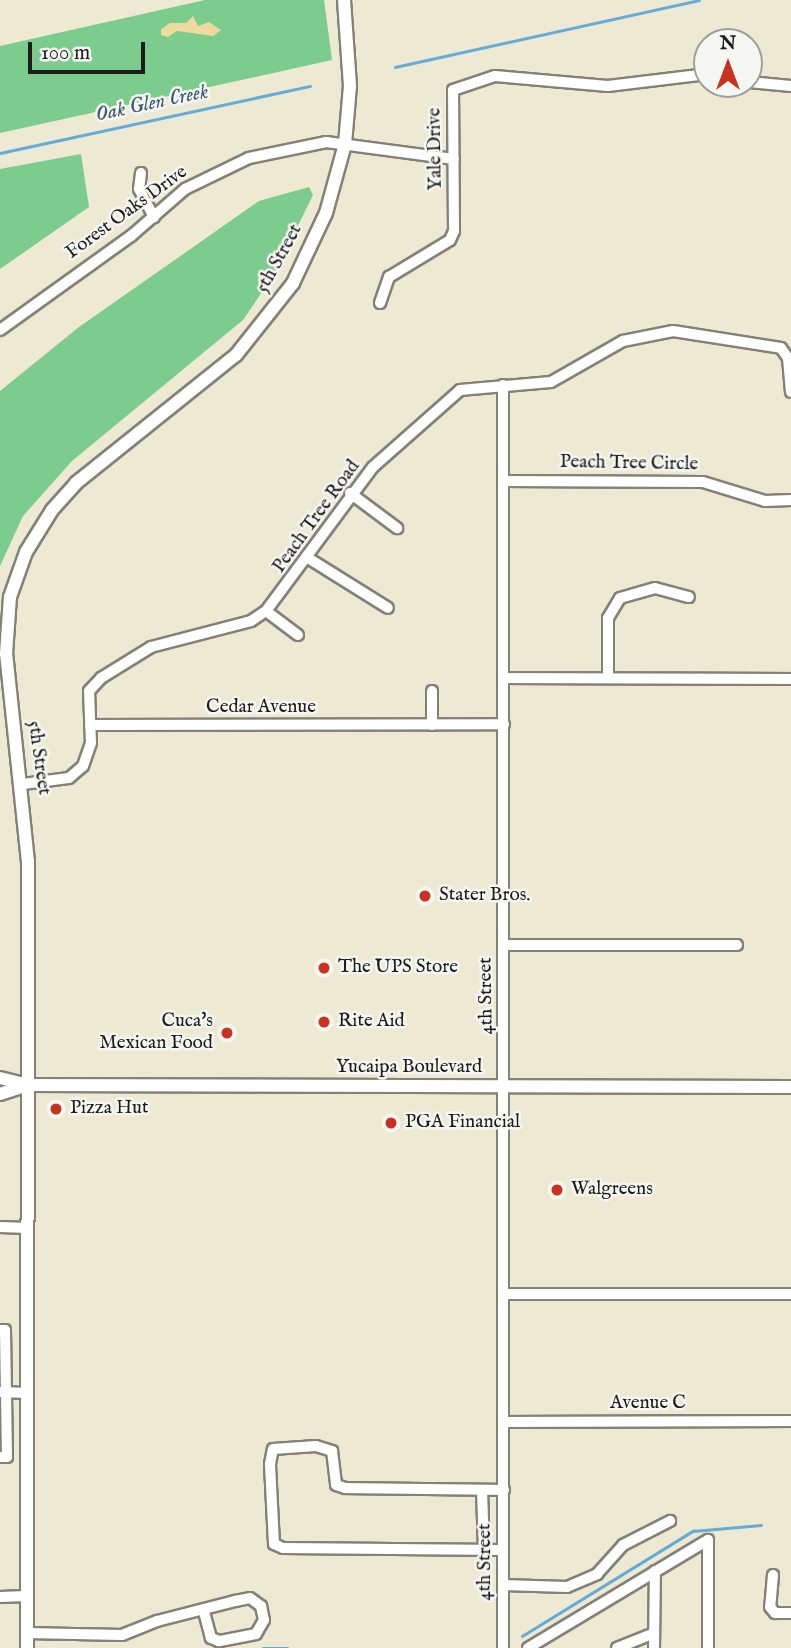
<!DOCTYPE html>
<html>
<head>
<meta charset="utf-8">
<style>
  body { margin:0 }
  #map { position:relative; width:791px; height:1648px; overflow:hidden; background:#ede9d2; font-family:"IM FELL English",serif }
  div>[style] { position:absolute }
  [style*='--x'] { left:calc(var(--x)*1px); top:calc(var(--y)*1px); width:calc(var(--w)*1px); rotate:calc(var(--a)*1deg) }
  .green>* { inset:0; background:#7bcc8d }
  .sand>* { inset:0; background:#eeda9e }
  .stream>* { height:2.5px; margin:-1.25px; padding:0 1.25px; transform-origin:1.25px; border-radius:1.25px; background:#64abda }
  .roads { filter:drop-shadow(2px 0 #848277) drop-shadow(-2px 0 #848277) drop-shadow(0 2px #848277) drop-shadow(0 -2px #848277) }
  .minor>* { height:10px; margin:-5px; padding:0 5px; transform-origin:5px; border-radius:5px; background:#fff }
  .major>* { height:12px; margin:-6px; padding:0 6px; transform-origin:6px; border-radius:6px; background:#fff }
  .dots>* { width:19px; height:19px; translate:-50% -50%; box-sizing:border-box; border:4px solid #f6f6f2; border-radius:50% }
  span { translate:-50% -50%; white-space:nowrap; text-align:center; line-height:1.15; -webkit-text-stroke:5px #f6f6f2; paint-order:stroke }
  .street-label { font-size:19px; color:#1c1c1c }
  .poi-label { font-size:19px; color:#1c1c1c }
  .left { translate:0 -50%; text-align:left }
  .right { translate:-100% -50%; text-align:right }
  .water-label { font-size:21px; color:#3c5c71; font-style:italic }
  .north { position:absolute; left:693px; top:28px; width:70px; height:70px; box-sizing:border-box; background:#f6f6f2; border:2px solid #9f9f9c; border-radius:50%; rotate:0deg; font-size:19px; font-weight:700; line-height:28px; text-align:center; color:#1c1c1c }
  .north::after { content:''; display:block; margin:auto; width:24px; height:32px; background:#c8321e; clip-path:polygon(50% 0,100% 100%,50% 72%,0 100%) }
  .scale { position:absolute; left:28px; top:42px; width:117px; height:32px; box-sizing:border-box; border:4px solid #1c1c1c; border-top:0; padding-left:9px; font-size:21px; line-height:24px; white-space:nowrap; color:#1c1c1c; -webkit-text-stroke:5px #f6f6f2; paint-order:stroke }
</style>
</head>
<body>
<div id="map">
  <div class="green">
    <div style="clip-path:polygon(205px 0,324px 0,332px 60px,0 133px,0 46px)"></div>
    <div style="clip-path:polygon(81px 154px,89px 207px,0 269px,0 169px)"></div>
    <div style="clip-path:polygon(309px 187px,313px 195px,273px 276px,243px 320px,72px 461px,23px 516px,0 566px,0 391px,79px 327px,259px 201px)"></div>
  </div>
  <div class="sand">
    <div style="clip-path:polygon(193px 16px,198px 26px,209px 22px,221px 30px,213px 36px,177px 31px,168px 37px,161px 35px,161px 29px,170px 23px,186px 23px)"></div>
  </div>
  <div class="stream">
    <div style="--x:395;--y:67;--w:311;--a:-12.4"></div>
    <div style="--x:0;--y:153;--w:317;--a:-12.2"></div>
    <div style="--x:522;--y:1636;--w:201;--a:-31.6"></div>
    <div style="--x:693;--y:1531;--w:68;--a:-5"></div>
    <div style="--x:263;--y:1648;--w:25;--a:0"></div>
  </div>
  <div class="roads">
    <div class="minor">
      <div style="--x:749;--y:82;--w:42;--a:5.4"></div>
      <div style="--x:141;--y:173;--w:16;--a:97"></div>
      <div style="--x:139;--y:189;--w:32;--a:62"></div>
      <div style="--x:380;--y:303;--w:28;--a:-71"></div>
      <div style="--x:389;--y:277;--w:71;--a:-31.2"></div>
      <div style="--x:450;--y:240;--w:10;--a:-66"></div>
      <div style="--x:454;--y:231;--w:141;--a:-90.4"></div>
      <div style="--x:453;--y:90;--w:44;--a:-18.4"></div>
      <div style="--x:495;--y:76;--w:113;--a:5.1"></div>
      <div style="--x:608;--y:86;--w:100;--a:-6.9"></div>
      <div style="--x:0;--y:330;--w:161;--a:-35.7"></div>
      <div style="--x:131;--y:236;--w:72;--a:-41"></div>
      <div style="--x:185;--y:189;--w:71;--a:-25.8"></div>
      <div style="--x:249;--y:158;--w:79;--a:-11.7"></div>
      <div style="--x:326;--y:142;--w:129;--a:7.6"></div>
      <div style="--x:503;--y:385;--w:1263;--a:90"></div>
      <div style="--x:505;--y:481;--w:198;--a:0.3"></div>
      <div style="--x:703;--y:482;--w:65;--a:17"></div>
      <div style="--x:765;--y:501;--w:26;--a:-2"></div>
      <div style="--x:350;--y:493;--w:59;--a:36.7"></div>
      <div style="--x:308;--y:558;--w:94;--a:32"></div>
      <div style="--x:266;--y:611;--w:179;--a:-53.4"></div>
      <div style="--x:373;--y:467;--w:116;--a:-41.5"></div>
      <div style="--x:460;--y:390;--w:91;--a:-5"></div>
      <div style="--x:551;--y:382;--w:83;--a:-29.7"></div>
      <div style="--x:623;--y:341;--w:51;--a:-11.3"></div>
      <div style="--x:673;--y:331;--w:109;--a:8.9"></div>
      <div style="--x:781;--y:348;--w:12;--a:55"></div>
      <div style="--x:788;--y:358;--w:34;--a:85"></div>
      <div style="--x:504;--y:678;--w:287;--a:0.2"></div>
      <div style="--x:608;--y:678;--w:60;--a:-90"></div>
      <div style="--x:608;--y:618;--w:23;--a:-59"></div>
      <div style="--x:620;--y:598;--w:36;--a:-16"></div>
      <div style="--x:655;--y:588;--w:35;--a:15"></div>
      <div style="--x:432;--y:691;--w:34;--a:90"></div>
      <div style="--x:90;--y:725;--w:414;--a:-0.1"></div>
      <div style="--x:23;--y:784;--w:46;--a:-7.4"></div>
      <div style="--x:69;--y:778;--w:18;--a:-41"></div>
      <div style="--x:83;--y:766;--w:24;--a:-71"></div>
      <div style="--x:91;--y:743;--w:52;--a:-92.2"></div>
      <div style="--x:89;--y:691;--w:18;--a:-47"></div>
      <div style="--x:101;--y:678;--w:59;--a:-31.8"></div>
      <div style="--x:151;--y:647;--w:103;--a:-14.6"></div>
      <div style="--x:251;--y:621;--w:18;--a:-34"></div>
      <div style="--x:266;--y:611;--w:40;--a:37"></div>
      <div style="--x:503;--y:945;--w:234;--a:0"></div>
      <div style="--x:0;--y:1227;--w:28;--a:2"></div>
      <div style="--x:505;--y:1294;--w:286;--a:0"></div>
      <div style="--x:0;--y:1330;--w:5;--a:0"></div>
      <div style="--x:5;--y:1330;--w:127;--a:89.1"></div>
      <div style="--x:7;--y:1457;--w:7;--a:180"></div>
      <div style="--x:0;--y:1392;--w:28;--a:2"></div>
      <div style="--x:504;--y:1422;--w:287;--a:-0.2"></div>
      <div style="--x:482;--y:1490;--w:61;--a:88.1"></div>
      <div style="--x:503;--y:1550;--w:220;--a:-179.5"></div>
      <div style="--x:283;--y:1548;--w:10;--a:-156"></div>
      <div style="--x:274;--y:1544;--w:80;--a:-92.9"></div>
      <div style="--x:270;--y:1464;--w:15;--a:-79"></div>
      <div style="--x:273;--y:1449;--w:43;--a:-4"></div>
      <div style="--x:316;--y:1446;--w:17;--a:17"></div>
      <div style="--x:332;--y:1451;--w:34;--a:83"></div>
      <div style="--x:336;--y:1485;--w:9;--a:18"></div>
      <div style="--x:345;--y:1488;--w:159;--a:0.7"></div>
      <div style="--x:773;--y:1575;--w:32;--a:95"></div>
      <div style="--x:770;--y:1607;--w:8;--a:50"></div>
      <div style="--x:775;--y:1613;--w:16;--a:0"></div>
      <div style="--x:503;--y:1585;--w:64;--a:1.8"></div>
      <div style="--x:567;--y:1587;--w:33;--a:-23"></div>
      <div style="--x:597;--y:1574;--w:39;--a:-48"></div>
      <div style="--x:623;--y:1545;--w:53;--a:-27.1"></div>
      <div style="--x:0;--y:1597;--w:26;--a:-2"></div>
      <div style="--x:26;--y:1633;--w:96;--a:1.2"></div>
      <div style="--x:122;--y:1635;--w:38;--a:-22"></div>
      <div style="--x:157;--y:1621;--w:81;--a:-14.4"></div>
      <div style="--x:235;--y:1601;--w:15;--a:-11"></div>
      <div style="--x:250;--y:1598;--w:14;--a:36"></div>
      <div style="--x:261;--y:1606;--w:14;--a:78"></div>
      <div style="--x:264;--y:1620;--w:16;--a:120"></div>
      <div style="--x:256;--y:1634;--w:38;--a:169"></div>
      <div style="--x:219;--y:1641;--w:9;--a:-159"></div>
      <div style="--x:211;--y:1638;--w:30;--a:-105"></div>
      <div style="--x:528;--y:1648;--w:210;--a:-31"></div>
      <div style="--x:708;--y:1540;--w:108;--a:90"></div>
      <div style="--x:617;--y:1648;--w:40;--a:-22"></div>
      <div style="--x:654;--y:1648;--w:77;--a:-89.3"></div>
    </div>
    <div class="major">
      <div style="--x:0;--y:1078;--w:29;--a:14"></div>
      <div style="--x:28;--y:1085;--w:763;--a:0.15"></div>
      <div style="--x:0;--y:1094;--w:29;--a:-18"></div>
      <div style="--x:27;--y:1648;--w:786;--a:-89.93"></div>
      <div style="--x:28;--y:862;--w:209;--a:-96"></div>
      <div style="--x:6;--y:654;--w:57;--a:-86"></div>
      <div style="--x:10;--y:597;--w:48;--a:-70.4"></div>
      <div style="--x:26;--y:552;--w:49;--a:-58.2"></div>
      <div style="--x:52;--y:510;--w:36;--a:-48"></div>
      <div style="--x:76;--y:483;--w:205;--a:-38.7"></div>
      <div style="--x:236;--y:355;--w:92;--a:-51.6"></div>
      <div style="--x:293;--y:283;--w:77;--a:-64.8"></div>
      <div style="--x:326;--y:213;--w:72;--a:-74.6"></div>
      <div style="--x:345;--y:144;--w:58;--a:-85.1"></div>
      <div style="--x:350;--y:86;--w:86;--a:-94"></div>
    </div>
  </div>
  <div class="dots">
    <div style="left:425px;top:896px;background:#c8321e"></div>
    <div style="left:324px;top:968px;background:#c8321e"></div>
    <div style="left:324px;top:1022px;background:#c8321e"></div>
    <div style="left:227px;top:1033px;background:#c8321e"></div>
    <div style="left:56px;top:1109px;background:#c8321e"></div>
    <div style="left:391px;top:1123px;background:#c8321e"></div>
    <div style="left:557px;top:1190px;background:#c8321e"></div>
  </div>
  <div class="street-label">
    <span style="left:436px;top:149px;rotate:-91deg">Yale Drive</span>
    <span style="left:127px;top:213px;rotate:-36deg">Forest Oaks Drive</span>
    <span style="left:280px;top:259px;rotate:-61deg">5th Street</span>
    <span style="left:629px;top:464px;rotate:1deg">Peach Tree Circle</span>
    <span style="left:317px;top:517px;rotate:-54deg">Peach Tree Road</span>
    <span style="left:261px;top:708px">Cedar Avenue</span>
    <span style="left:38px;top:758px;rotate:82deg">5th Street</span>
    <span style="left:487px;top:996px;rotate:-91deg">4th Street</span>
    <span style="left:409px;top:1068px">Yucaipa Boulevard</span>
    <span style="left:648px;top:1404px">Avenue C</span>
    <span style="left:486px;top:1562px;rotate:-90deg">4th Street</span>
  </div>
  <div class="poi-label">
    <span class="left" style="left:439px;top:896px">Stater Bros.</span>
    <span class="left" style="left:338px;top:968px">The UPS Store</span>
    <span class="right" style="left:213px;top:1033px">Cuca's<br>Mexican Food</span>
    <span class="left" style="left:338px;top:1022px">Rite Aid</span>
    <span class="left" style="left:70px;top:1109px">Pizza Hut</span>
    <span class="left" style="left:405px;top:1123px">PGA Financial</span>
    <span class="left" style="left:571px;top:1190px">Walgreens</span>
  </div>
  <div class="water-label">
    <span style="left:152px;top:104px;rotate:-12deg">Oak Glen Creek</span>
  </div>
  <div class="north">N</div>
  <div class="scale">100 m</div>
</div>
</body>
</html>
